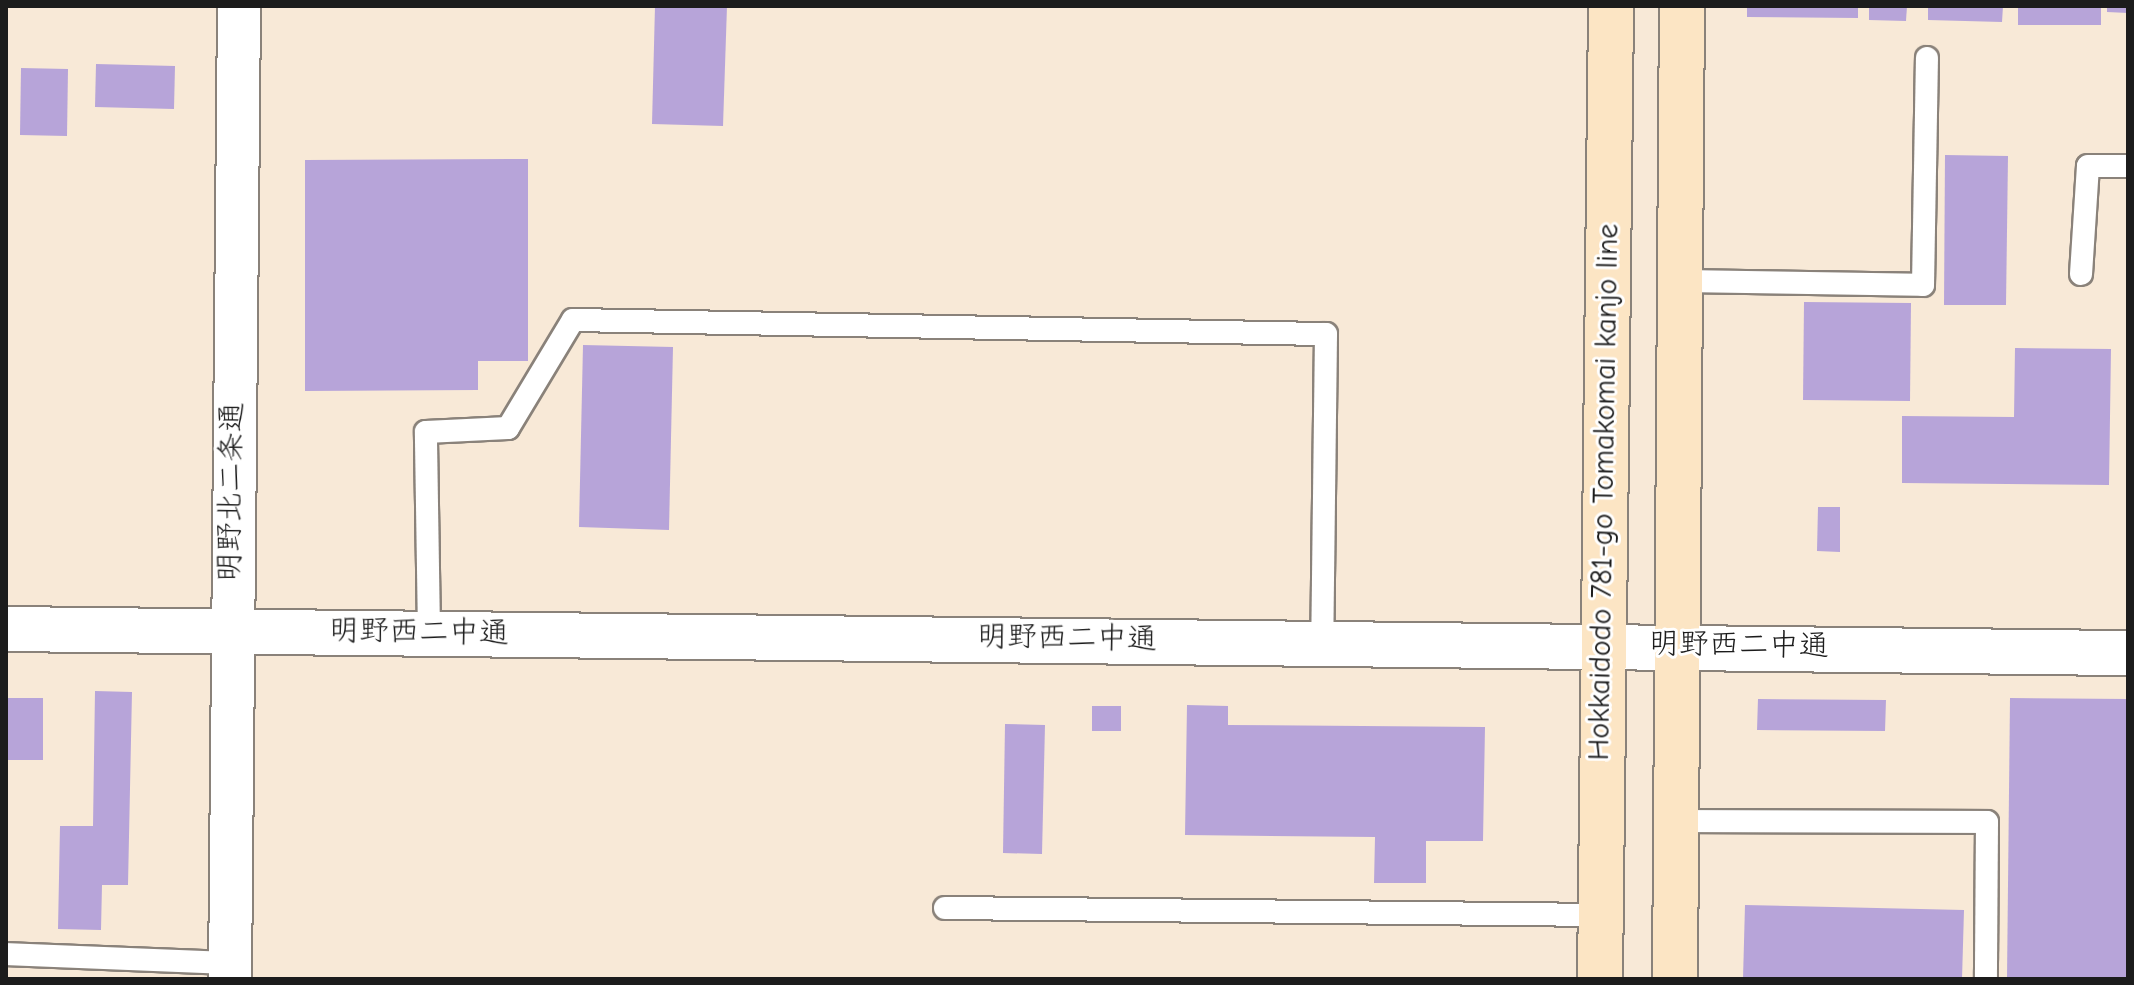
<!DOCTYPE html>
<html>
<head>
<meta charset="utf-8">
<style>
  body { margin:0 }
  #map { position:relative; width:2134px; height:985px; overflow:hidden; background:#f8e9d7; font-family:"Comic Neue","Klee One",sans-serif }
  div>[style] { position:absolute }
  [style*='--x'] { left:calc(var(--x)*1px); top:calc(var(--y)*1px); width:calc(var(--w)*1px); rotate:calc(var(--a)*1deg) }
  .building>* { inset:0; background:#b7a4d9 }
  .roads { filter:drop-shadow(2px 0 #8a827a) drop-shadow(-2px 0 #8a827a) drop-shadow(0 2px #8a827a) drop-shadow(0 -2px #8a827a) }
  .service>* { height:22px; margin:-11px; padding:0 11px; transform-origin:11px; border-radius:11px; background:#fff }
  .minor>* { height:42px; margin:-21px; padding:0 21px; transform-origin:21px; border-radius:21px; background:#fff }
  .tertiary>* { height:44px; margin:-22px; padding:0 22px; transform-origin:22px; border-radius:22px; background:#fff }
  .secondary>* { height:44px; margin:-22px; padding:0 22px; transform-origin:22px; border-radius:22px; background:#fce5c4 }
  span { translate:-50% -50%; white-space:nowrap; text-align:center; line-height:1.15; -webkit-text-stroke:6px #fff; paint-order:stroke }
  .street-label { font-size:30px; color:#1c1c1c }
  .frame { position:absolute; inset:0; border:8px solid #1c1c1c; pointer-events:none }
</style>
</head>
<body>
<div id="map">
  <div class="building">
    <div style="clip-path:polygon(655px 6px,727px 6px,723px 126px,652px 124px)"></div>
    <div style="clip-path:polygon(1747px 6px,1858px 6px,1858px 18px,1747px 17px)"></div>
    <div style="clip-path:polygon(1869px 6px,1907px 6px,1906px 21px,1869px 20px)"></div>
    <div style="clip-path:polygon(1928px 6px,2003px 6px,2002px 22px,1928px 20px)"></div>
    <div style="clip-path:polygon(2018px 6px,2101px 6px,2101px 25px,2018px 25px)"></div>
    <div style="clip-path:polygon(2107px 6px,2128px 6px,2128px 13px,2107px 12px)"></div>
    <div style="clip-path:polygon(96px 64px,175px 66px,174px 109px,95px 107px)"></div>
    <div style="clip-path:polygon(21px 68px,68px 69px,67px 136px,20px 135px)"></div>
    <div style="clip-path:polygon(1945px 155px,2008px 156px,2006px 305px,1944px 305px)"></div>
    <div style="clip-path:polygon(528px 159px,528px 361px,478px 361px,478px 390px,305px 391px,305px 160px)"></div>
    <div style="clip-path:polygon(1804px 302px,1911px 303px,1910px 401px,1803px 400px)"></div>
    <div style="clip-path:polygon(583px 345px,673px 347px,669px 530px,579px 527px)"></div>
    <div style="clip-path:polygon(2015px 348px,2111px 349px,2109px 485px,1902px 483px,1902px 416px,2014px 417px)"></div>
    <div style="clip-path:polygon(1818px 507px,1840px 507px,1840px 552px,1817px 551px)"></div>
    <div style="clip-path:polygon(95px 691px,132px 692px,128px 885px,102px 885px,101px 930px,58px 929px,60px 826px,93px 826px)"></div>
    <div style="clip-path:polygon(6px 698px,43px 698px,43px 760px,6px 760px)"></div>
    <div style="clip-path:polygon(2010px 698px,2128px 699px,2128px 979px,2007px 979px)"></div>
    <div style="clip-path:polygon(1758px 699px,1886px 700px,1885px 731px,1757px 730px)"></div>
    <div style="clip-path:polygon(1187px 705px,1228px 706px,1228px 725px,1485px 727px,1483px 841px,1426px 841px,1426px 883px,1374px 883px,1375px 837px,1185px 835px)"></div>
    <div style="clip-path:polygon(1092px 706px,1121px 706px,1121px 731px,1092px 731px)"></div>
    <div style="clip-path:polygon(1005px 724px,1045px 725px,1042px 854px,1003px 853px)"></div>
    <div style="clip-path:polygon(1745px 905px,1964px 910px,1962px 979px,1743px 979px)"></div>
  </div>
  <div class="roads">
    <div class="service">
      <div style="--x:2081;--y:274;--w:108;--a:-86.3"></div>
      <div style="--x:2088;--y:166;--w:40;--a:0"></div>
      <div style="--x:1679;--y:281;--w:244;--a:0.9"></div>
      <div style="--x:1923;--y:285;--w:227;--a:-89"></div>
      <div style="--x:429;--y:632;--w:200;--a:-90.9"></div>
      <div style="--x:426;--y:432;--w:82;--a:-2.8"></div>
      <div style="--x:508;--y:428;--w:126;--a:-59"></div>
      <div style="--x:573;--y:320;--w:753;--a:1.07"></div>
      <div style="--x:1326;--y:334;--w:307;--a:90.7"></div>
      <div style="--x:1677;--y:821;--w:310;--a:0.2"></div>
      <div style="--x:1987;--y:822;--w:157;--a:90.4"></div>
      <div style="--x:945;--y:908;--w:655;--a:0.61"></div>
      <div style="--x:6;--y:954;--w:224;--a:2.3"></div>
    </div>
    <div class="minor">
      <div style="--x:230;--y:979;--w:973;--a:-89.47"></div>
    </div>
    <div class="tertiary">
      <div style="--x:6;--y:629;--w:2122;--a:0.65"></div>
    </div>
    <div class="secondary">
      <div style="--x:1600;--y:979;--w:973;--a:-89.35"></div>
      <div style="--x:1675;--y:979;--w:973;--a:-89.59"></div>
    </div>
  </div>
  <div class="street-label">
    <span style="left:231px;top:492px;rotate:-89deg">明野北二条通</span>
    <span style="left:1604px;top:492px;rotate:-89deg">Hokkaidodo 781-go Tomakomai kanjo line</span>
    <span style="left:419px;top:632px;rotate:1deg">明野西二中通</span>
    <span style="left:1067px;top:638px;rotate:1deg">明野西二中通</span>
    <span style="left:1739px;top:645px;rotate:1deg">明野西二中通</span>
  </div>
  <div class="frame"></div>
</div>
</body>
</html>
